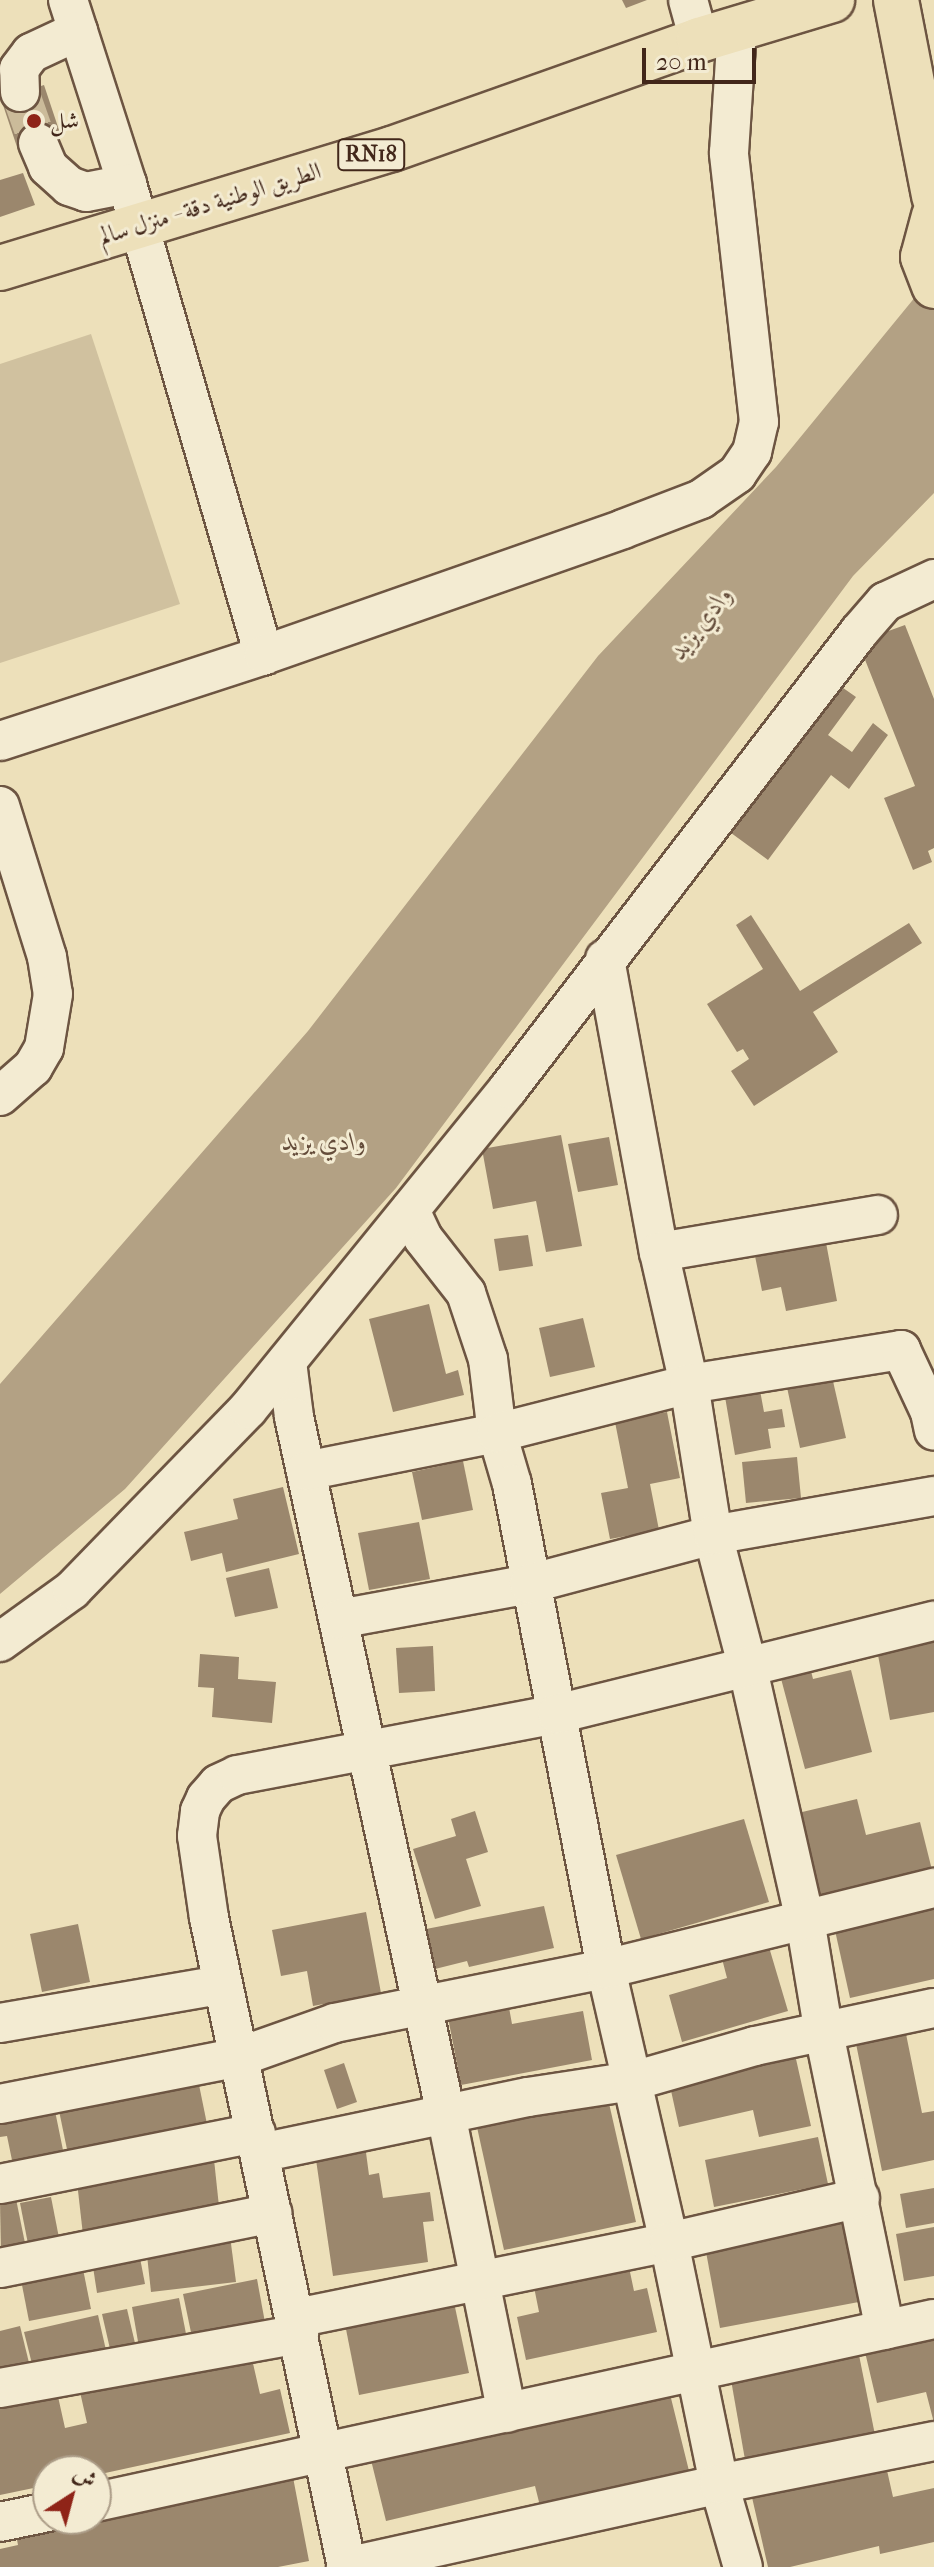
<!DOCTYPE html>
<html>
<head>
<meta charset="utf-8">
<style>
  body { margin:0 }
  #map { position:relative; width:934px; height:2567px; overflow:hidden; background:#ede0ba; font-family:"IM FELL French Canon",Amiri,serif }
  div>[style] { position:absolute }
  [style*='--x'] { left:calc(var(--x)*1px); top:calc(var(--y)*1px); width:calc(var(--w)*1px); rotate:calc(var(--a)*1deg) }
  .green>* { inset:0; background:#d0c19f }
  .water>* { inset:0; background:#b3a184 }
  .building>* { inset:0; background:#9b876d }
  .minor-tunnel>* { height:38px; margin-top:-19px; transform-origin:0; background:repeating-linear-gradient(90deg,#cbbb9a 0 38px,transparent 0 57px) }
  .roads { filter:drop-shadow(2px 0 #6d5542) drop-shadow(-2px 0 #6d5542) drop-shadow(0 2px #6d5542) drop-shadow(0 -2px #6d5542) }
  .minor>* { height:38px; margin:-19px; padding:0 19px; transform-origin:19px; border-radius:19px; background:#f3ebd2 }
  .major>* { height:44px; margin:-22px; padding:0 22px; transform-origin:22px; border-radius:22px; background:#ede0ba }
  .dots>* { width:22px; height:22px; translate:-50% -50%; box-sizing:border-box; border:4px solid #f3ebd2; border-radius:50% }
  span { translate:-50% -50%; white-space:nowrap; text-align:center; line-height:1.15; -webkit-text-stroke:6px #f3ebd2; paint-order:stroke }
  .shield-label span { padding:2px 6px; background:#f3ebd2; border:2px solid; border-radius:6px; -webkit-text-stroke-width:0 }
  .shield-label { font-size:22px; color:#42271a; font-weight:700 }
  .poi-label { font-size:24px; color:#42271a }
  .left { translate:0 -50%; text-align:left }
  .street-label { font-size:24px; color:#42271a }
  .water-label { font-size:26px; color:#644c3a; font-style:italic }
  .north { position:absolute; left:32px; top:2455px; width:80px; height:80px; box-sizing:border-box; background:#f3ebd2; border:2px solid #ac9d88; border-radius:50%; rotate:36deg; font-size:22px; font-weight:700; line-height:32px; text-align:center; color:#42271a }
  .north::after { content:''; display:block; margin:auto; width:28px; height:36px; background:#8f2418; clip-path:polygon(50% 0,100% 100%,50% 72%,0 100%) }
  .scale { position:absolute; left:642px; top:48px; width:114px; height:36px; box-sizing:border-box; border:4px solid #42271a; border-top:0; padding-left:10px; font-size:24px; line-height:28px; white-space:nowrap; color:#42271a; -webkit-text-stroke:6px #f3ebd2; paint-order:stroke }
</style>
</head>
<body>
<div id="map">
  <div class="green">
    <div style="clip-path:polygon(91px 334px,180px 604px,0 663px,0 364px)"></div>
  </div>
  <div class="water">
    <div style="clip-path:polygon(934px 274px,934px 493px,853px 576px,396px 1188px,125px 1489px,0 1594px,0 1384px,308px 1031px,598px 656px,776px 467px)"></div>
  </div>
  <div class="building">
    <div style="clip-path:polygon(622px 0,647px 0,626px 8px)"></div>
    <div style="clip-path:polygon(44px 85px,61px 136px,18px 150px,1px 99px)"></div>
    <div style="clip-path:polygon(23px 173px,35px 205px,0 217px,0 180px)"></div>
    <div style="clip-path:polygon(905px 625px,934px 699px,934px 848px,928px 851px,932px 862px,913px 870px,884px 798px,915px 786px,858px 642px)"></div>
    <div style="clip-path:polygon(836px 683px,856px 697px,828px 735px,852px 752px,873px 723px,888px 735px,849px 789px,831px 775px,768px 860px,727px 830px)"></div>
    <div style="clip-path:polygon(751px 915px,800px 991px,909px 923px,922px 943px,813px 1012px,838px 1052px,754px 1106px,731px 1071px,749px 1059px,743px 1049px,737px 1052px,707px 1004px,763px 969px,736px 925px)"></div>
    <div style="clip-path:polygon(561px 1135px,582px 1246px,546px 1252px,536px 1201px,493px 1209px,482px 1149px)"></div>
    <div style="clip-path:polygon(609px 1137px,618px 1185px,578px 1192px,568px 1144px)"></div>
    <div style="clip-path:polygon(824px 1232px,837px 1301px,786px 1311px,781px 1287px,762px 1291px,753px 1246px)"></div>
    <div style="clip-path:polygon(528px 1235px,533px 1266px,499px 1271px,494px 1239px)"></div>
    <div style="clip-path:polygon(429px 1304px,446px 1374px,458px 1370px,464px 1395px,393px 1412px,369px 1319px)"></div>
    <div style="clip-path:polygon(583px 1318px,595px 1367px,550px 1377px,539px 1328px)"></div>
    <div style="clip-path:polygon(830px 1368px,846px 1438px,800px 1448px,785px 1378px)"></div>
    <div style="clip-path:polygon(759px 1385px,764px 1412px,782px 1409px,785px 1427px,768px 1429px,771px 1448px,735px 1455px,724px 1391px)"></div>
    <div style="clip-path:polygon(667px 1412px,680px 1478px,650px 1484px,659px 1530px,610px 1539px,601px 1493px,628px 1488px,615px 1422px)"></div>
    <div style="clip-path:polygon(797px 1457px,801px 1498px,746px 1503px,742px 1462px)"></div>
    <div style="clip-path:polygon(463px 1461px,473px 1510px,422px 1520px,412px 1472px)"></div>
    <div style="clip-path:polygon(283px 1487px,299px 1554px,226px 1572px,222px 1553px,191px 1561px,184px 1532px,238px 1519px,233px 1499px)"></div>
    <div style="clip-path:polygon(419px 1522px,430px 1579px,369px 1590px,358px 1533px)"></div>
    <div style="clip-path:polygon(269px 1568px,278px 1608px,235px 1617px,226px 1578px)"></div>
    <div style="clip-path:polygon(934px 1634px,934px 1712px,890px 1720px,876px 1644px)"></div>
    <div style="clip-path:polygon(433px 1646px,435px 1691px,399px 1693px,396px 1648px)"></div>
    <div style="clip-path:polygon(200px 1654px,239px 1657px,238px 1679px,276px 1682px,272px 1723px,212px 1717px,214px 1688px,198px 1687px)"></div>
    <div style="clip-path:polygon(809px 1663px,813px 1679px,851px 1670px,872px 1752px,805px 1769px,779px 1671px)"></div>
    <div style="clip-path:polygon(857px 1799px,866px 1835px,920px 1822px,932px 1870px,818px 1898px,798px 1813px)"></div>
    <div style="clip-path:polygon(475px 1811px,488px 1852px,466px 1859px,481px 1906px,435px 1919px,413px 1849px,456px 1836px,451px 1819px)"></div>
    <div style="clip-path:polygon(744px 1819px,769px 1902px,641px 1939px,616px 1855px)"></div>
    <div style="clip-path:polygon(934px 1900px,934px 1979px,850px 1998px,834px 1926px)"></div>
    <div style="clip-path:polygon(544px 1906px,554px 1948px,469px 1967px,467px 1961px,435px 1969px,426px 1929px)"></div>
    <div style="clip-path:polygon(366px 1912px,381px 1993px,313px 2006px,307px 1971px,281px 1976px,272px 1930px)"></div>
    <div style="clip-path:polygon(78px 1924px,90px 1982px,42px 1992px,30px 1934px)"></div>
    <div style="clip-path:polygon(766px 1937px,788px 2011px,682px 2042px,669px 1995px,727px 1978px,720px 1951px)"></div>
    <div style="clip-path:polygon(506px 1991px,512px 2024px,583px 2011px,592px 2060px,461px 2085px,445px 2002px)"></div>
    <div style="clip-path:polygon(904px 2024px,922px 2113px,934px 2111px,934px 2160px,882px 2171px,854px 2034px)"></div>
    <div style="clip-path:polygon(794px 2050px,811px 2126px,759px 2137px,753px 2110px,679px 2127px,668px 2077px)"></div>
    <div style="clip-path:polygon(344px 2063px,357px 2102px,337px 2109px,324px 2070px)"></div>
    <div style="clip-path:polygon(197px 2075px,208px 2129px,69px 2159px,57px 2101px)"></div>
    <div style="clip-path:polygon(606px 2090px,636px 2222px,504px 2250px,475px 2118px)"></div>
    <div style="clip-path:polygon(54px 2106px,64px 2155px,13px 2165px,7px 2136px,0 2137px,0 2117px)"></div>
    <div style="clip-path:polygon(818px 2137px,828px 2184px,714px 2207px,705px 2160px)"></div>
    <div style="clip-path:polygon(365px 2145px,369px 2175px,379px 2173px,383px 2198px,430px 2192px,434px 2221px,423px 2222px,428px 2262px,333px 2276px,315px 2153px)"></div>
    <div style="clip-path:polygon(213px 2150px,220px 2216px,83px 2235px,76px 2173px)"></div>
    <div style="clip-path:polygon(934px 2188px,934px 2223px,906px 2228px,900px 2194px)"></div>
    <div style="clip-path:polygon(51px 2197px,60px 2243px,29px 2249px,20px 2203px)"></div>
    <div style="clip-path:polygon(16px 2199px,26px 2248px,1px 2253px,0 2202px)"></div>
    <div style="clip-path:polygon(847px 2209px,864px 2301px,720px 2328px,704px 2241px)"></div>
    <div style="clip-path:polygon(934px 2227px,934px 2276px,904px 2281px,896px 2234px)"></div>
    <div style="clip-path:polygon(230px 2236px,236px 2282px,151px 2292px,146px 2246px)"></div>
    <div style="clip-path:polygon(626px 2253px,634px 2291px,647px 2288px,657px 2332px,526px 2360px,517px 2317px,539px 2312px,531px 2272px)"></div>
    <div style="clip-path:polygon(140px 2258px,145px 2284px,97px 2293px,93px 2267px)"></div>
    <div style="clip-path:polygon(83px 2269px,91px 2309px,29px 2321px,21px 2280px)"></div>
    <div style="clip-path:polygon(257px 2279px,266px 2328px,193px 2342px,183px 2294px)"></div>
    <div style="clip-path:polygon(452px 2293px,469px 2373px,359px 2395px,343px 2314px)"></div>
    <div style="clip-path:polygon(179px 2298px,188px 2344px,140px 2353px,132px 2307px)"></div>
    <div style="clip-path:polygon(127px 2309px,138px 2356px,113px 2362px,102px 2314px)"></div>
    <div style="clip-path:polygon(98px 2315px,108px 2359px,35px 2376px,24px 2332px)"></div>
    <div style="clip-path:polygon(20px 2326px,32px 2375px,0 2383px,0 2331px)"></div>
    <div style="clip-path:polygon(934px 2337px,934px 2423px,926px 2392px,877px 2403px,865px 2352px)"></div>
    <div style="clip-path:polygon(249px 2346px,260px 2394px,280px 2389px,290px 2433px,96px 2475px,96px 2471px,48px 2471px,48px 2485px,0 2495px,0 2405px,57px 2392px,65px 2428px,87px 2423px,78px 2383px)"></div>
    <div style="clip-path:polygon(859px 2355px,877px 2445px,747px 2471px,731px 2380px)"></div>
    <div style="clip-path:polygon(669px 2390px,691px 2479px,542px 2514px,535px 2486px,386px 2521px,370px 2456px)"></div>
    <div style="clip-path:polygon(884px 2457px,893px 2497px,934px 2488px,934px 2542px,880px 2554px,879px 2546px,790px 2567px,768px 2567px,748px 2480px)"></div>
    <div style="clip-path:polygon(292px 2472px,309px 2561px,278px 2567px,0 2567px,0 2549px,18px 2545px,14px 2524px,48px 2519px,96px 2519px)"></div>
  </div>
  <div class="minor-tunnel">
    <div style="--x:20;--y:92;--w:54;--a:70.6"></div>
  </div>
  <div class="roads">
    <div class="minor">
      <div style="--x:68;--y:0;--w:193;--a:72.2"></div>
      <div style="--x:127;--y:184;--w:491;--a:73.8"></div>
      <div style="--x:688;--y:0;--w:41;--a:74.6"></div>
      <div style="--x:20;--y:92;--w:23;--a:-92"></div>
      <div style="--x:19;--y:69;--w:20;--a:-53"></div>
      <div style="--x:31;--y:53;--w:52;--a:-25.1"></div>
      <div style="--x:38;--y:143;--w:26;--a:67"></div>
      <div style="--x:48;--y:167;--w:28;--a:42"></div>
      <div style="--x:69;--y:186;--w:18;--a:19"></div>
      <div style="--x:86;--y:192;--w:42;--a:-11"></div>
      <div style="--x:0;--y:741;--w:278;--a:-18"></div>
      <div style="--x:264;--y:655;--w:380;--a:-19.3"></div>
      <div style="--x:623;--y:529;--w:84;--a:-21"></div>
      <div style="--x:701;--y:499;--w:44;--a:-34.8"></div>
      <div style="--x:737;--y:474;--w:27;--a:-56"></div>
      <div style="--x:752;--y:452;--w:31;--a:-77"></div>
      <div style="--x:759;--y:422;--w:271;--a:-96.4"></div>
      <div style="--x:729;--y:153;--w:124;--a:-86.3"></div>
      <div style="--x:0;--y:806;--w:158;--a:72.7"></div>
      <div style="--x:47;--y:957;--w:37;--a:81"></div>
      <div style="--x:53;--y:994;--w:55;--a:99.5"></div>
      <div style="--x:44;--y:1048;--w:22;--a:120"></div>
      <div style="--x:33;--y:1067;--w:44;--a:138.7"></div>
      <div style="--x:605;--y:959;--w:298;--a:79.6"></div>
      <div style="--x:659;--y:1252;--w:135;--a:77.2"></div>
      <div style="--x:689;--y:1384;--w:153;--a:81"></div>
      <div style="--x:713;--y:1535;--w:134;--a:75.3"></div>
      <div style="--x:747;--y:1665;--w:262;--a:77.2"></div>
      <div style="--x:805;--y:1920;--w:115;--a:80.5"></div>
      <div style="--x:824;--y:2033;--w:303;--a:78.4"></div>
      <div style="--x:410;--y:1210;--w:31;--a:65"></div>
      <div style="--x:423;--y:1238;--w:70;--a:52"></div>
      <div style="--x:466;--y:1293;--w:70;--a:71.6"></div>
      <div style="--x:488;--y:1359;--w:75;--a:83.1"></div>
      <div style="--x:497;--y:1433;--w:53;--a:73.6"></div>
      <div style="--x:512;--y:1484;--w:494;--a:79"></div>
      <div style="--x:606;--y:1969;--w:280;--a:77"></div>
      <div style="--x:669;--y:2242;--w:247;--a:78.3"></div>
      <div style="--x:719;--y:2484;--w:86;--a:73.9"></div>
      <div style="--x:659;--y:1252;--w:222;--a:-9.6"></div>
      <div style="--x:287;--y:1362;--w:55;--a:82.7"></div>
      <div style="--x:294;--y:1417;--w:713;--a:77.7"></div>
      <div style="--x:446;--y:2114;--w:305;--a:78.5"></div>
      <div style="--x:306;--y:1471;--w:195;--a:-11.3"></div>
      <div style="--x:497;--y:1433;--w:198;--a:-14.3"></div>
      <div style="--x:689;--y:1384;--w:215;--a:-9.1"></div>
      <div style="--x:901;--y:1350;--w:68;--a:64.9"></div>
      <div style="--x:930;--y:1412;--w:19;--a:78"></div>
      <div style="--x:339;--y:1619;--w:193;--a:-10.4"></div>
      <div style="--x:529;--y:1584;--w:190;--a:-14.9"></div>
      <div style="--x:713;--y:1535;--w:224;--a:-10"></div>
      <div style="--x:0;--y:1642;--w:89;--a:-35.8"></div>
      <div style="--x:72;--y:1590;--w:252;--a:-45.8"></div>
      <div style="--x:248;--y:1409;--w:412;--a:-50.9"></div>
      <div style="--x:508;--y:1089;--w:576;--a:-52.47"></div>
      <div style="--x:859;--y:632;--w:40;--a:-49"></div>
      <div style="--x:885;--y:602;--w:54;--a:-25.1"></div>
      <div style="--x:0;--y:2023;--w:224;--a:-9.8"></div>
      <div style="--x:0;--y:2104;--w:244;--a:-11.1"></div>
      <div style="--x:239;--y:2057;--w:102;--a:-19.5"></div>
      <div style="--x:335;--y:2023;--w:276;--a:-11.3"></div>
      <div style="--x:606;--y:1969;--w:338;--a:-13.9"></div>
      <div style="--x:260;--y:2153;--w:274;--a:-11.8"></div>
      <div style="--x:528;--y:2097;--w:106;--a:-8.7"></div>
      <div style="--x:633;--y:2081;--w:127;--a:-16"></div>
      <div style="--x:755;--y:2046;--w:183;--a:-12"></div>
      <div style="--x:0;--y:2184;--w:261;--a:-11.3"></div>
      <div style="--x:0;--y:2268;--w:278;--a:-11.4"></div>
      <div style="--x:296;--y:2318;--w:381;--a:-11.5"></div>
      <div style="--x:669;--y:2242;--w:196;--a:-13"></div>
      <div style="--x:0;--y:2388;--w:304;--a:-10.2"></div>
      <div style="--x:96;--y:2502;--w:858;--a:-12.32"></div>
      <div style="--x:0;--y:2522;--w:49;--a:-11.8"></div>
      <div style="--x:346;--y:2567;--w:382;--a:-12.5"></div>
      <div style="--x:719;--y:2484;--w:219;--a:-11.3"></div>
      <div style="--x:347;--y:2567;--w:664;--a:-102"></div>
      <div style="--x:209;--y:1918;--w:83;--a:-98.3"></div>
      <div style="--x:197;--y:1836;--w:25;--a:-83"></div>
      <div style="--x:200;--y:1811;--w:14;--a:-65"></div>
      <div style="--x:206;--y:1798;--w:18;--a:-49"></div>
      <div style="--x:218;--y:1784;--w:21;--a:-25"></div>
      <div style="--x:237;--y:1775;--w:326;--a:-10.8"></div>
      <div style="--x:557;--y:1714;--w:388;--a:-13.9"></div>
    </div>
    <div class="major">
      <div style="--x:896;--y:0;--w:200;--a:79"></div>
      <div style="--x:934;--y:216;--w:42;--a:105"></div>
      <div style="--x:923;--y:257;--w:31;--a:69"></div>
      <div style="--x:0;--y:268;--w:410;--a:-16.9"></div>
      <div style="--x:392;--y:149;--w:326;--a:-19.5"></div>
      <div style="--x:699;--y:40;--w:139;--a:-16.7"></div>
    </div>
  </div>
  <div class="dots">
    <div style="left:34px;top:121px;background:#8f2418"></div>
  </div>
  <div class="shield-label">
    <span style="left:371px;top:155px">RN18</span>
  </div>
  <div class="poi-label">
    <span class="left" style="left:50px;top:121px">شل</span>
  </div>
  <div class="street-label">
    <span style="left:210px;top:204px;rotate:-17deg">الطريق الوطنية دقة - منزل سالم</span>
  </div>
  <div class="water-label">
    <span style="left:701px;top:623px;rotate:-52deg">وادي يزيد</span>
    <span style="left:324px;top:1142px">وادي يزيد</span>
  </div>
  <div class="north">ش</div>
  <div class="scale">20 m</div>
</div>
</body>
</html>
